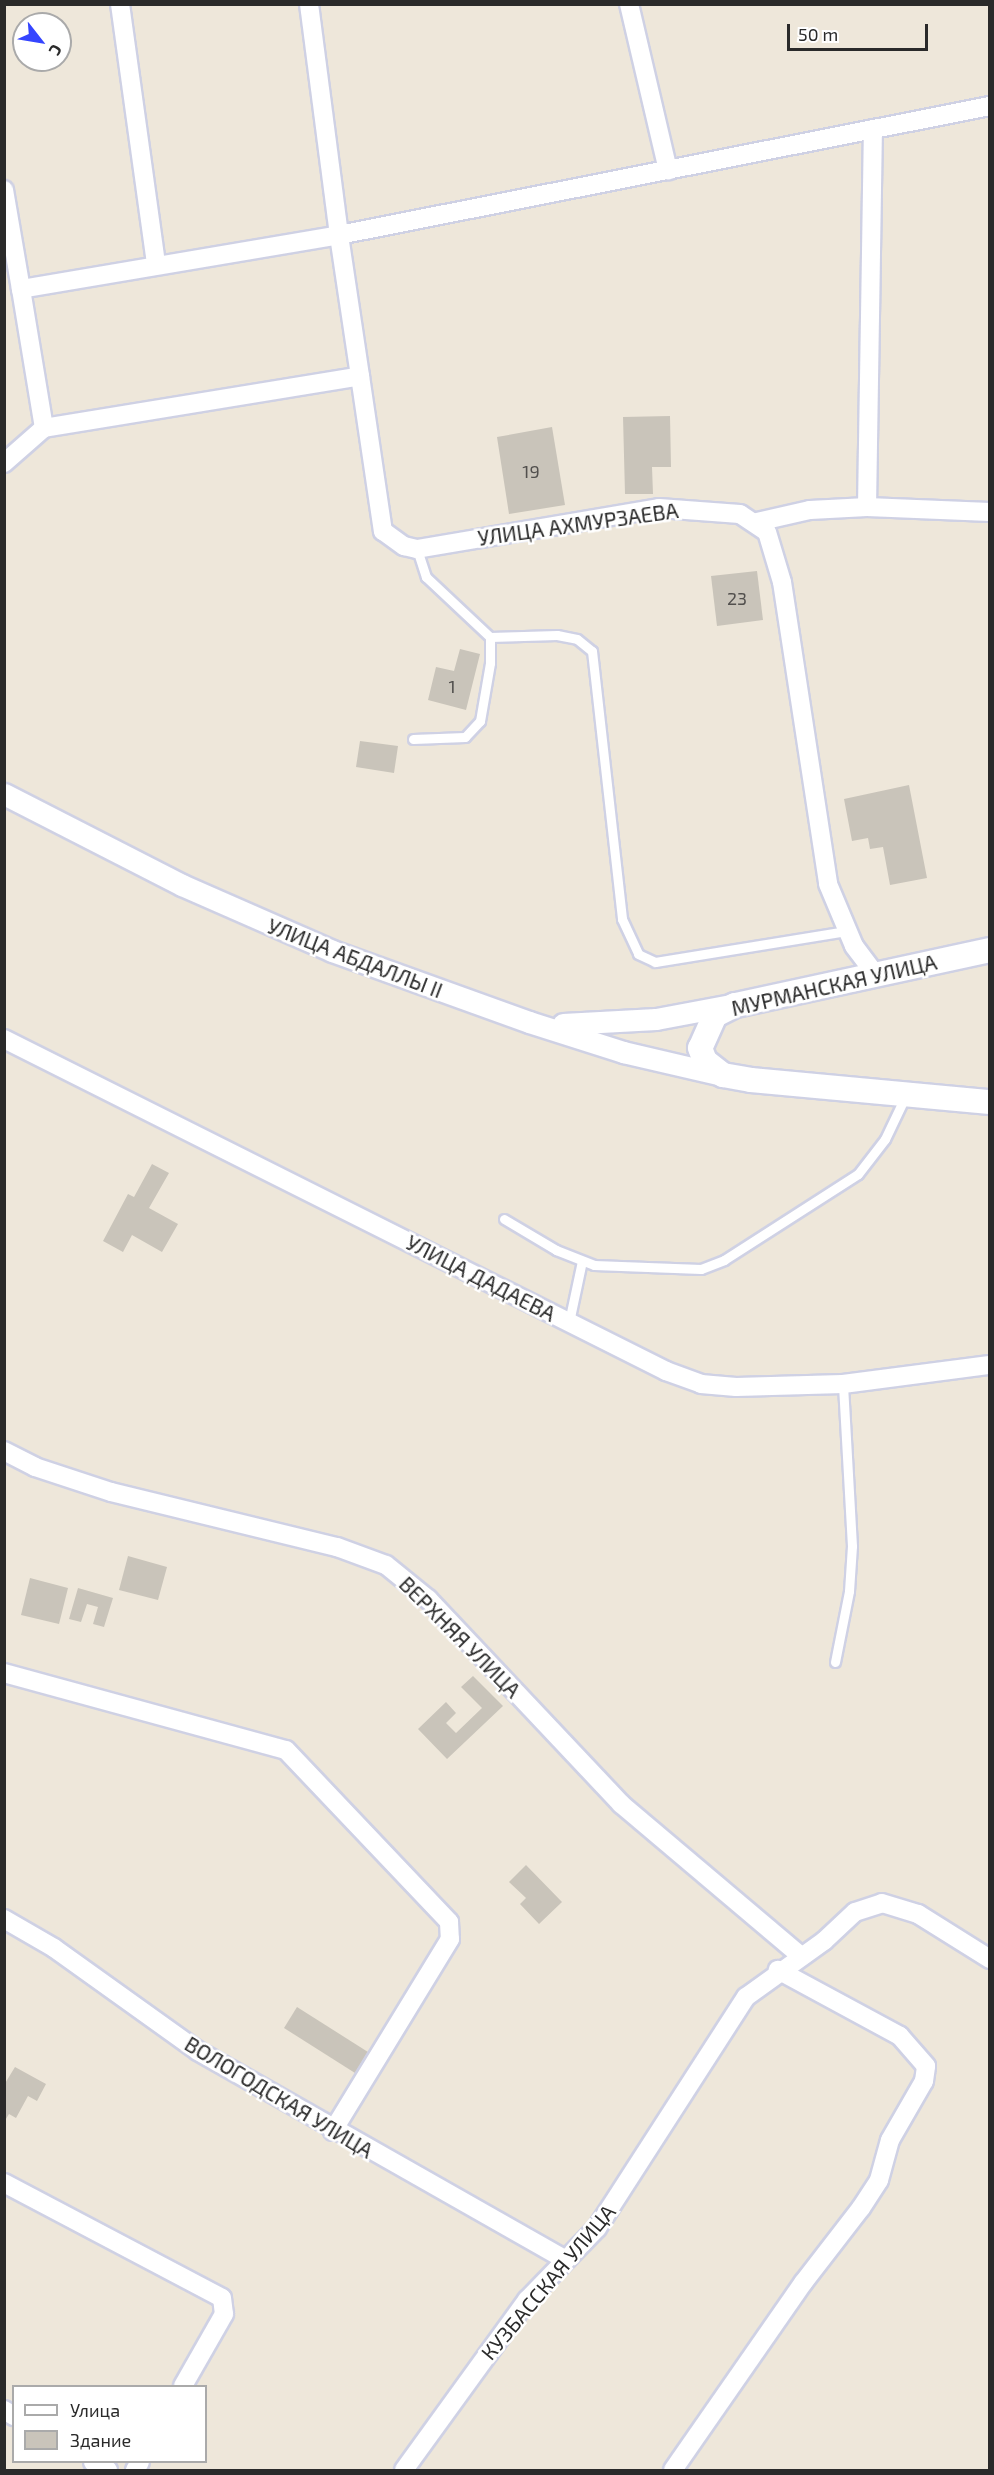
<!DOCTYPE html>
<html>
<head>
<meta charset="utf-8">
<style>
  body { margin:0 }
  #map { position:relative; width:994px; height:2475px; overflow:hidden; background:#eee7da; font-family:"Exo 2",sans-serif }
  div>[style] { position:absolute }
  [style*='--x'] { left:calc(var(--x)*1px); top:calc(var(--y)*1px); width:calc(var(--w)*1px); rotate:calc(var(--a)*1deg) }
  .building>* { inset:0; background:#c9c4ba }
  .roads { filter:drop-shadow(2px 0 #cfd1e4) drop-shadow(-2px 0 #cfd1e4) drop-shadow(0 2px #cfd1e4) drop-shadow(0 -2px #cfd1e4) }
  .service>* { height:9px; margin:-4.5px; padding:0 4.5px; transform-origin:4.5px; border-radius:4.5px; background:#fff }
  .minor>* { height:18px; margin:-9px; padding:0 9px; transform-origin:9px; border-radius:9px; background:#fff }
  .tertiary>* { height:21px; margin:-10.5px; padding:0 10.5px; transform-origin:10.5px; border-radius:10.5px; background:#fff }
  .secondary>* { height:24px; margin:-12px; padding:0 12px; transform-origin:12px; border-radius:12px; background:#fff }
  span { translate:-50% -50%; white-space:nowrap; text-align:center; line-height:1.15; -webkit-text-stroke:5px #fff; paint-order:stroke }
  .number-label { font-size:18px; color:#52504e }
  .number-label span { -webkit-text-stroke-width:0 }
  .street-label { font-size:21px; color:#2a2a2a }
  .frame { position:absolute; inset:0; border:6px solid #2a2a2a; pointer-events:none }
  .legend { position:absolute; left:12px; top:2385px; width:195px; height:78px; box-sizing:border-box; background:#fff; border:2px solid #aaa; margin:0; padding:8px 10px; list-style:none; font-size:18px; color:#2a2a2a }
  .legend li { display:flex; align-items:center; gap:12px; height:30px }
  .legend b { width:30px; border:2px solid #aaa }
  .north { position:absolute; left:12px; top:12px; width:60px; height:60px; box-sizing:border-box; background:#fff; border:2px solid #aaa; border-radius:50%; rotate:121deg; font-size:16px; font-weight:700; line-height:24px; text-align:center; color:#2a2a2a }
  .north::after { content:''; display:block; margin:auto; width:21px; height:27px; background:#3545ff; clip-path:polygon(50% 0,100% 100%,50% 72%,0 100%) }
  .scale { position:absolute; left:787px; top:24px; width:141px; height:27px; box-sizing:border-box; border:3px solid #2a2a2a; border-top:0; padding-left:8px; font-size:18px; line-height:21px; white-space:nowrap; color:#2a2a2a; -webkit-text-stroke:4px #fff; paint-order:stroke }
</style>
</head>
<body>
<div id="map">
  <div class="building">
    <div style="clip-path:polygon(670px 416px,671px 467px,652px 467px,653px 494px,625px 494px,623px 417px)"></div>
    <div style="clip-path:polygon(552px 427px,565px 505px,509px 514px,497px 437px)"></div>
    <div style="clip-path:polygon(757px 571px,763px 620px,717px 626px,711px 576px)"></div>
    <div style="clip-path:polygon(460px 649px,480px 654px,466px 710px,428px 700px,436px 667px,454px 671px)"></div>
    <div style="clip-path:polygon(360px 741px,398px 746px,394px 773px,356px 767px)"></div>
    <div style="clip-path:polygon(909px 785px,927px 878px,890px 885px,883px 847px,870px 849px,868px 838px,852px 841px,844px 799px)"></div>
    <div style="clip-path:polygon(152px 1164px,169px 1173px,149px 1208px,178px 1224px,162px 1252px,132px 1235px,123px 1252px,103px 1241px,128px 1194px,134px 1197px)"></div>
    <div style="clip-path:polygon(128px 1556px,167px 1567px,158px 1600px,119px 1590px)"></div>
    <div style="clip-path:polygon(30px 1578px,68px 1588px,59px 1624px,21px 1615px)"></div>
    <div style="clip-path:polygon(78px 1588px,113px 1598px,104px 1627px,93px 1624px,98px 1607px,87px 1604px,81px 1622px,69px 1619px)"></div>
    <div style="clip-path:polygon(473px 1676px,503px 1706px,447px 1759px,418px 1729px,446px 1702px,456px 1713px,446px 1723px,456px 1733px,482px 1708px,461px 1687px)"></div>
    <div style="clip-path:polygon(526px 1865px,562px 1902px,539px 1924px,520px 1904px,526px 1898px,509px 1882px)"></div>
    <div style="clip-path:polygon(297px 2007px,368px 2052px,355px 2073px,284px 2028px)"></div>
    <div style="clip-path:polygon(15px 2067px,46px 2084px,37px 2101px,28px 2096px,16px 2118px,9px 2114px,4px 2122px,4px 2085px)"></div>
  </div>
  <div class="roads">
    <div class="service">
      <div style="--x:490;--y:637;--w:67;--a:-1.7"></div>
      <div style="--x:557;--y:635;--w:20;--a:11"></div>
      <div style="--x:577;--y:639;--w:19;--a:39"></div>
      <div style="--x:592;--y:651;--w:270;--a:83.6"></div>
      <div style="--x:622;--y:919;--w:38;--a:65"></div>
      <div style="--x:638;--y:954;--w:19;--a:25"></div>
      <div style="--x:655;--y:962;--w:194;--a:-9.2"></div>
      <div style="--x:413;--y:739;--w:52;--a:-2.2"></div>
      <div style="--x:465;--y:737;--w:22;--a:-47"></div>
      <div style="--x:480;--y:721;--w:59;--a:-80.2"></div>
      <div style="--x:490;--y:663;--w:26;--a:-90"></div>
      <div style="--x:490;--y:637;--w:88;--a:-136.8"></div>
      <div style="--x:426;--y:577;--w:29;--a:-108"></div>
      <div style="--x:504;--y:1219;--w:61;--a:30.8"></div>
      <div style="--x:556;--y:1250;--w:41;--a:21.5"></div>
      <div style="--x:594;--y:1265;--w:107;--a:2.1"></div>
      <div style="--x:701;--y:1269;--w:25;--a:-21"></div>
      <div style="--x:724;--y:1260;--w:159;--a:-32.7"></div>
      <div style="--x:858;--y:1174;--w:44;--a:-52.4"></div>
      <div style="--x:885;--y:1139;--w:49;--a:-64.5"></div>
      <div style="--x:569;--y:1322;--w:62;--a:-78"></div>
      <div style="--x:835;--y:1662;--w:72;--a:-78.8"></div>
      <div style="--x:849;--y:1591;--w:45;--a:-86.2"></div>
      <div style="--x:852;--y:1546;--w:162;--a:-93.2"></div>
    </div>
    <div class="minor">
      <div style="--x:120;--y:4;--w:263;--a:82.1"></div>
      <div style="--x:629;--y:4;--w:171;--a:76.8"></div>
      <div style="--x:4;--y:190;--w:100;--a:80.3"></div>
      <div style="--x:21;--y:289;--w:323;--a:-9.6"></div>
      <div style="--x:339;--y:235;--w:233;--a:-97.4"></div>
      <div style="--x:360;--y:376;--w:157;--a:81.6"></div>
      <div style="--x:383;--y:531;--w:26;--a:36"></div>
      <div style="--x:404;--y:546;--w:13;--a:13"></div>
      <div style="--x:417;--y:549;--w:245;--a:-9.6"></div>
      <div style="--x:659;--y:508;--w:81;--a:4.2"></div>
      <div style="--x:740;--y:514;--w:32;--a:34"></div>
      <div style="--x:767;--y:532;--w:52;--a:73.3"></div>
      <div style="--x:782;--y:582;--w:305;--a:81.3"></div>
      <div style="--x:828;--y:884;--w:67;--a:67.2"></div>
      <div style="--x:854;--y:946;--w:35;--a:53"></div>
      <div style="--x:44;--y:428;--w:320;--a:-9.3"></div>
      <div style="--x:360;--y:376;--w:143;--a:-98.5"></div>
      <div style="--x:339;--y:235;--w:664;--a:-11.21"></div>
      <div style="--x:4;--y:463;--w:53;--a:-41.2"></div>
      <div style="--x:44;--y:428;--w:141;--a:-99.4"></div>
      <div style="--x:867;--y:507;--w:378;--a:-89.1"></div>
      <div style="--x:757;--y:522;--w:54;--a:-12.8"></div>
      <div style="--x:810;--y:510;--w:57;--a:-3"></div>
      <div style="--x:867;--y:507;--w:123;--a:2.3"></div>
      <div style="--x:4;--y:1039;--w:741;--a:26.63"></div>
      <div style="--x:666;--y:1371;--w:37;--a:20"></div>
      <div style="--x:701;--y:1384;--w:35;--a:5"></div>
      <div style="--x:736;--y:1387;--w:107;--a:-1.6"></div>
      <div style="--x:843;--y:1384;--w:148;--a:-7.4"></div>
      <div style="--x:4;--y:1451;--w:35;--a:27"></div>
      <div style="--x:35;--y:1467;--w:80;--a:18.2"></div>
      <div style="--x:111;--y:1492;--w:233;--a:13.7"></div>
      <div style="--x:337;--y:1547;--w:52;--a:20.2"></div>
      <div style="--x:386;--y:1565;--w:54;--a:39"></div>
      <div style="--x:428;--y:1599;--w:282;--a:46.7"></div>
      <div style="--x:621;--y:1804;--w:236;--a:40.2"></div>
      <div style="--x:4;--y:1673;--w:292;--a:15.3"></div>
      <div style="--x:286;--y:1750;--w:237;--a:46.5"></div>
      <div style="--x:449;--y:1922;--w:17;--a:87"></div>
      <div style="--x:450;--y:1939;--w:225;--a:121.4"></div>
      <div style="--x:4;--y:1919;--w:58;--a:30.1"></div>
      <div style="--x:54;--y:1948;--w:177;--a:35.6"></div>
      <div style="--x:198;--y:2051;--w:421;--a:29.6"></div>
      <div style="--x:4;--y:2183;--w:246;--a:27.8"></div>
      <div style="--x:222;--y:2298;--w:16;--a:83"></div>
      <div style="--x:224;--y:2314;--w:83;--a:119.7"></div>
      <div style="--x:4;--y:2410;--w:12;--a:31"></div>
      <div style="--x:93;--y:2462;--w:17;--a:28"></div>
      <div style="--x:135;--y:2470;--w:9;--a:-58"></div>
      <div style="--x:404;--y:2470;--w:210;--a:-54.1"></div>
      <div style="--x:527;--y:2300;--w:100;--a:-45.8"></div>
      <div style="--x:597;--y:2228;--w:275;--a:-57.2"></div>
      <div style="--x:746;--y:1997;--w:96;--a:-35.7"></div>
      <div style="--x:824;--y:1941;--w:42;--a:-43.1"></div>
      <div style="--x:855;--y:1912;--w:28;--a:-18"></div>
      <div style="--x:882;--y:1903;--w:38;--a:17"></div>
      <div style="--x:918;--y:1914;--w:85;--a:32"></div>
      <div style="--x:673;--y:2470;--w:228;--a:-55.2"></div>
      <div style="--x:803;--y:2283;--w:95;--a:-52.3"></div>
      <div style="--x:861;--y:2208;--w:33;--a:-57"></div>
      <div style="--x:879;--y:2180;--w:41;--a:-74.6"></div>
      <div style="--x:890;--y:2140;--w:68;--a:-60"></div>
      <div style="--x:924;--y:2081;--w:15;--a:-82"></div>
      <div style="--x:926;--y:2066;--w:40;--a:-131"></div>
      <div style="--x:900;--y:2036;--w:139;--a:-151.6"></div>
    </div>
    <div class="tertiary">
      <div style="--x:4;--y:794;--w:200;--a:27.1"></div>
      <div style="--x:182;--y:885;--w:164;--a:23.7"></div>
      <div style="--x:332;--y:951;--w:209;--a:19.8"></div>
      <div style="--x:529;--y:1022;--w:99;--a:17.7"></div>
      <div style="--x:623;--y:1052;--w:102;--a:13.1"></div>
      <div style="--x:563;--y:1024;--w:93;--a:-3.1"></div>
      <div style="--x:656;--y:1019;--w:76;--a:-10.6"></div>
    </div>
    <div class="secondary">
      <div style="--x:990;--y:950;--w:261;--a:167.8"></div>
      <div style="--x:735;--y:1005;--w:22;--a:153"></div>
      <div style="--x:715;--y:1015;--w:36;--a:114"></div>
      <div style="--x:700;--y:1048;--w:14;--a:69"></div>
      <div style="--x:705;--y:1061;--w:23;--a:38"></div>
      <div style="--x:723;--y:1075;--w:28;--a:10"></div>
      <div style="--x:751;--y:1080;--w:240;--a:5.3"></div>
    </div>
  </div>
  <div class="number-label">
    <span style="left:531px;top:471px">19</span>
    <span style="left:737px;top:598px">23</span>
    <span style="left:452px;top:686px">1</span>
  </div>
  <div class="street-label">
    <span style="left:578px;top:524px;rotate:-8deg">УЛИЦА АХМУРЗАЕВА</span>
    <span style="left:355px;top:958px;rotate:21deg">УЛИЦА АБДАЛЛЫ II</span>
    <span style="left:834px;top:985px;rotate:-13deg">МУРМАНСКАЯ УЛИЦА</span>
    <span style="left:481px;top:1278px;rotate:27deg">УЛИЦА ДАДАЕВА</span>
    <span style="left:460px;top:1637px;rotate:45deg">ВЕРХНЯЯ УЛИЦА</span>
    <span style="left:279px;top:2097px;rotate:31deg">ВОЛОГОДСКАЯ УЛИЦА</span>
    <span style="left:548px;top:2282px;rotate:-50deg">КУЗБАССКАЯ УЛИЦА</span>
  </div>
  <div class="frame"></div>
  <ul class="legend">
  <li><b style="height:8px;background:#fff"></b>Улица</li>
  <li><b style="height:16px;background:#c9c4ba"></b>Здание</li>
  </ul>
  <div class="north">С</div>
  <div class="scale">50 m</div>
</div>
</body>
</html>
